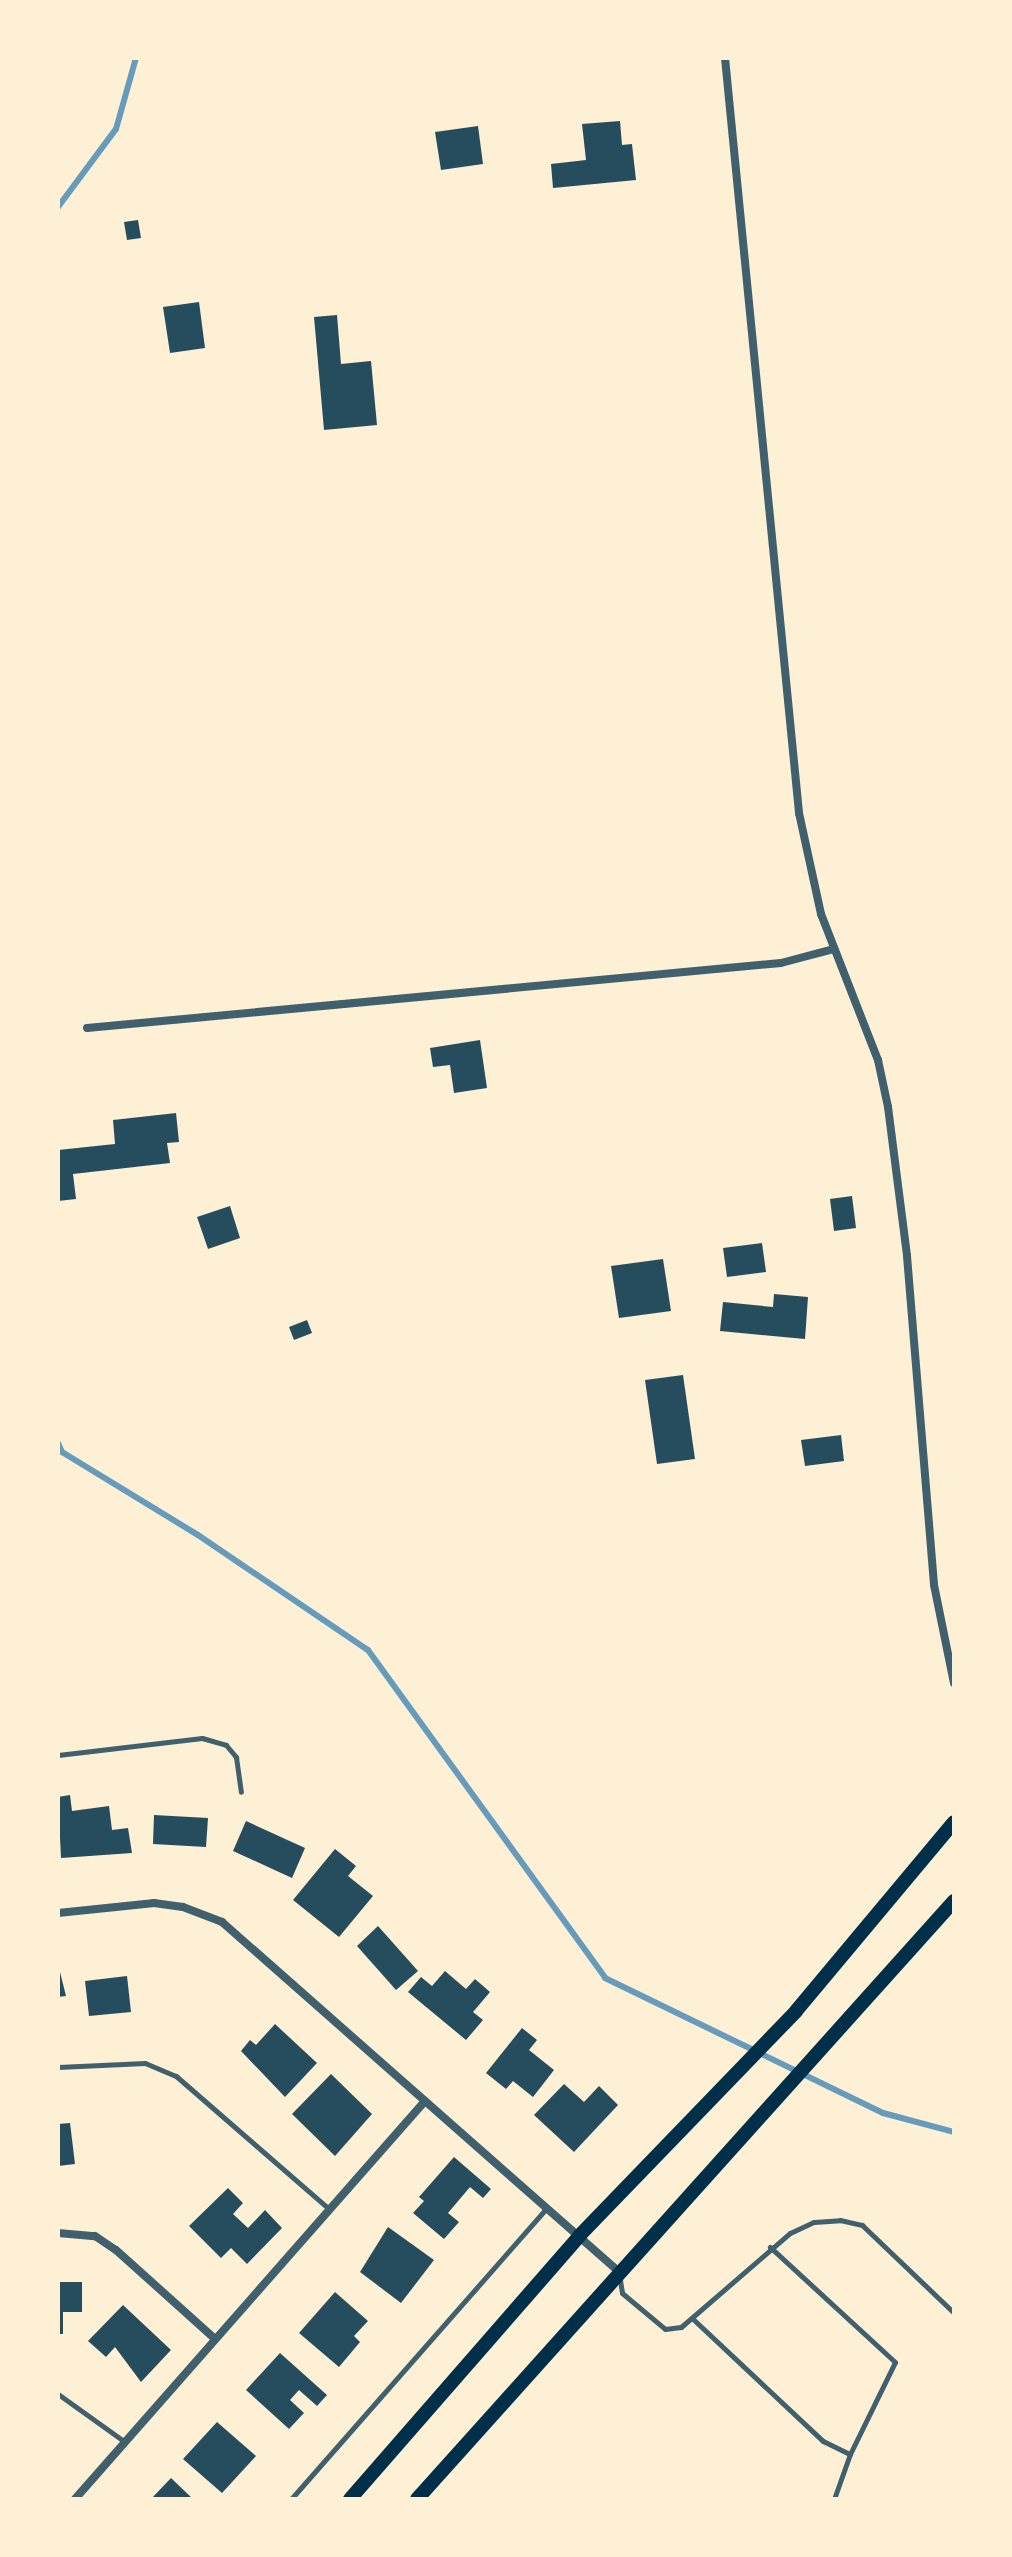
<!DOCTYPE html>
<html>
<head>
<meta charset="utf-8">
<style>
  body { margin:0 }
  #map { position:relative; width:1012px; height:2557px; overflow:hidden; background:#fdf0d5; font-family:"Alegreya Sans",sans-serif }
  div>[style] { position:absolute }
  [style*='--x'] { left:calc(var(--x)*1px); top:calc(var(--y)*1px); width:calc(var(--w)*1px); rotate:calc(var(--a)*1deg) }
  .stream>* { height:6px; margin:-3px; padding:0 3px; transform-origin:3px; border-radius:3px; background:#669bbc }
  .building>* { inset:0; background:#264d5e }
  .service>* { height:5px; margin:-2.5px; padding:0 2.5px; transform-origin:2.5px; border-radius:2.5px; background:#3f606c }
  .minor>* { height:8px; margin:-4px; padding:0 4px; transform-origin:4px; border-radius:4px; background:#3f606c }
  .secondary>* { height:14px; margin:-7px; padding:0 7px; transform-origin:7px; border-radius:7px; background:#003049 }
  span { translate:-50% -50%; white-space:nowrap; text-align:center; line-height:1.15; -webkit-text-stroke:6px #fdf0d5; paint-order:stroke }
  .frame { position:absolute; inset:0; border:60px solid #fdf0d5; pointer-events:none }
</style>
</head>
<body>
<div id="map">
  <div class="stream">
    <div style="--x:58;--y:207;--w:97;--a:-53.4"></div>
    <div style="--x:116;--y:129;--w:74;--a:-74.3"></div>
    <div style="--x:58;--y:1443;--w:10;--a:66"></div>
    <div style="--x:62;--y:1452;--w:159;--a:31.4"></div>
    <div style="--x:198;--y:1535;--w:205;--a:34.1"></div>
    <div style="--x:368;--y:1650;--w:405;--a:54.1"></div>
    <div style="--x:605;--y:1978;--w:309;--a:25.9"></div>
    <div style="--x:883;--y:2113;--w:73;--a:15"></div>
  </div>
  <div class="building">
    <div style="clip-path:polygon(620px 121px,622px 145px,632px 144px,636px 180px,553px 188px,551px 164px,586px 160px,582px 124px)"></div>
    <div style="clip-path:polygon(478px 126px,483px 164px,441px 170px,435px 132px)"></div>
    <div style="clip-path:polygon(138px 220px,141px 238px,127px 240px,124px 222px)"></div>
    <div style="clip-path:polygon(199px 302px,205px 348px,170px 353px,163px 307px)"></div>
    <div style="clip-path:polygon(337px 315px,341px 364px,371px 361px,377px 425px,324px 430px,314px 317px)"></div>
    <div style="clip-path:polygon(480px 1040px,487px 1088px,454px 1093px,450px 1065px,433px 1067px,430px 1048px)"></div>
    <div style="clip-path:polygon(176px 1113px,179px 1142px,167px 1143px,170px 1163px,73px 1174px,76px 1199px,58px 1201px,58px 1150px,115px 1144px,113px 1120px)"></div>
    <div style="clip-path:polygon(852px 1196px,856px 1228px,834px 1231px,830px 1199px)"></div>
    <div style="clip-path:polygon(230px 1206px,240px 1238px,208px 1249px,197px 1217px)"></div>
    <div style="clip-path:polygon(762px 1243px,766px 1272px,727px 1277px,723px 1248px)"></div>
    <div style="clip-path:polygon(663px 1259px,671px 1311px,619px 1318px,611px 1266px)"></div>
    <div style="clip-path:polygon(774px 1294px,808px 1297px,805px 1339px,720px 1331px,723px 1302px,773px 1307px)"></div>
    <div style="clip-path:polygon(307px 1320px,312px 1333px,294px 1340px,289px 1327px)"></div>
    <div style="clip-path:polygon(683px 1375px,695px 1459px,657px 1464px,645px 1380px)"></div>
    <div style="clip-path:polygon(841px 1435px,844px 1461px,805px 1466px,801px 1440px)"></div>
    <div style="clip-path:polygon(70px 1795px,72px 1811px,109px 1806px,112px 1830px,128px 1828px,132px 1853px,61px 1858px,58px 1797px)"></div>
    <div style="clip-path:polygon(154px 1815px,208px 1818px,206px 1847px,153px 1844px)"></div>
    <div style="clip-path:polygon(246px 1821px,305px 1848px,292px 1878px,233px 1851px)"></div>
    <div style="clip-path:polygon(335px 1849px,356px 1866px,348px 1876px,373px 1896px,339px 1937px,293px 1900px)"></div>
    <div style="clip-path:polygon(378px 1926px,418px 1971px,396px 1990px,357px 1946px)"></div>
    <div style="clip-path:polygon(58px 1964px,66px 1996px,58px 1997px)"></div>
    <div style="clip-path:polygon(445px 1971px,466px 1989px,475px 1979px,490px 1992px,473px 2012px,483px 2020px,466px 2040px,408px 1992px,421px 1977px,432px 1986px)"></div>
    <div style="clip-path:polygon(127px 1976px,131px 2012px,89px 2016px,85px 1981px)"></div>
    <div style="clip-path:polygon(275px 2024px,317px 2063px,285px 2097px,241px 2051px,250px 2040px,256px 2045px)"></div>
    <div style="clip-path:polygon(522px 2028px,537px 2040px,529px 2050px,554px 2070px,533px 2097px,513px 2081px,506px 2089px,486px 2073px)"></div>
    <div style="clip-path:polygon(331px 2074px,372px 2114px,335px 2156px,292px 2114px)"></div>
    <div style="clip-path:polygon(564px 2084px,584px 2102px,599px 2086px,618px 2105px,574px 2152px,534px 2115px)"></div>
    <div style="clip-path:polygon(70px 2123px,75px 2164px,58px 2166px,58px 2124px)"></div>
    <div style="clip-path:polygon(454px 2157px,491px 2189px,483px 2198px,470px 2187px,448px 2213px,459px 2222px,444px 2239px,413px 2213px,424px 2201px,419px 2197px)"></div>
    <div style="clip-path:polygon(228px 2188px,243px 2203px,233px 2214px,248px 2228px,265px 2210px,282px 2228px,247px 2264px,231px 2248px,221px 2258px,189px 2226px)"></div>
    <div style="clip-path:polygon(388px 2227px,434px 2260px,401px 2303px,360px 2272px)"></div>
    <div style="clip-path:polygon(58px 2282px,82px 2282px,82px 2312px,63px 2312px,63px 2334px,58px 2334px)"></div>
    <div style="clip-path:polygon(335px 2292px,368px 2321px,354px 2336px,360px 2342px,339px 2367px,299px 2333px)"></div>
    <div style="clip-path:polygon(123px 2305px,171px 2350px,141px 2382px,115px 2347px,106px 2357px,88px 2341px)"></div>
    <div style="clip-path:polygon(280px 2353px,327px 2395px,317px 2406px,299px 2390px,290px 2400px,304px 2413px,289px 2429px,246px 2390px)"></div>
    <div style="clip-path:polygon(217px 2422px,256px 2456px,222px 2493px,183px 2459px)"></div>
    <div style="clip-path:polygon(171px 2478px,193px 2499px,151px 2499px)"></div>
  </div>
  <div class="service">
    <div style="--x:58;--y:1755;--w:145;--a:-6.7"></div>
    <div style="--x:202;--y:1738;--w:25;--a:16"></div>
    <div style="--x:226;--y:1745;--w:16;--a:50"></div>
    <div style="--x:236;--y:1757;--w:35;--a:82"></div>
    <div style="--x:58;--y:2067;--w:87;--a:-2.6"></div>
    <div style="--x:145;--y:2063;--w:34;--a:23"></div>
    <div style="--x:176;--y:2076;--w:203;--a:41"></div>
    <div style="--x:620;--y:2280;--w:13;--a:81"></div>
    <div style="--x:622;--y:2293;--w:56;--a:39.9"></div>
    <div style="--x:665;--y:2329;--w:16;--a:-7"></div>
    <div style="--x:681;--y:2327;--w:144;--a:-40.8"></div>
    <div style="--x:790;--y:2233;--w:26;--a:-25"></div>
    <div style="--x:814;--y:2222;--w:26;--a:-4"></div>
    <div style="--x:840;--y:2220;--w:23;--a:13"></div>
    <div style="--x:862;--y:2225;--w:127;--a:43.7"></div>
    <div style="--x:694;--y:2320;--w:177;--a:43.2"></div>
    <div style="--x:823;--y:2441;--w:30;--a:26"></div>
    <div style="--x:850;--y:2454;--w:102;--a:-63.9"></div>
    <div style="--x:895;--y:2362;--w:170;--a:-137.4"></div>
    <div style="--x:58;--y:2394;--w:82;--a:35.6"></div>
    <div style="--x:291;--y:2499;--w:388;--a:-48.7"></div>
    <div style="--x:834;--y:2499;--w:48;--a:-70.4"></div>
  </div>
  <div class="minor">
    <div style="--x:725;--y:58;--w:759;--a:84.4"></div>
    <div style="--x:799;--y:813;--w:103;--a:77.7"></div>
    <div style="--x:821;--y:914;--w:157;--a:68.7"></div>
    <div style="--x:878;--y:1060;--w:48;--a:78"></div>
    <div style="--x:888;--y:1107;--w:150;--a:82.7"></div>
    <div style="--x:907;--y:1256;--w:330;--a:85.3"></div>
    <div style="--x:934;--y:1585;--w:100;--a:78.5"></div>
    <div style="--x:87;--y:1028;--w:697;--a:-5.35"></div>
    <div style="--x:781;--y:963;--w:55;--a:-14.8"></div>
    <div style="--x:58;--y:1913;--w:97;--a:-5.9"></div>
    <div style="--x:154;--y:1903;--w:29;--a:8"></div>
    <div style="--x:183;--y:1907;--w:42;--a:21"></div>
    <div style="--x:222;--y:1922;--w:528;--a:41.39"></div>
    <div style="--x:58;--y:2233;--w:37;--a:5"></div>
    <div style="--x:95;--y:2236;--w:25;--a:34"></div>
    <div style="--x:116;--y:2250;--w:132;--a:41.9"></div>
    <div style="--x:75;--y:2499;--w:530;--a:-48.67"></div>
  </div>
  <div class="secondary">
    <div style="--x:350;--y:2499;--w:350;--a:-48.9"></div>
    <div style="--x:580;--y:2235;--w:311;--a:-46"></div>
    <div style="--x:796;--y:2011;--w:246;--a:-50.1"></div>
    <div style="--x:417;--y:2499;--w:804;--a:-48.08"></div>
  </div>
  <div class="frame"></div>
</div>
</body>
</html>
